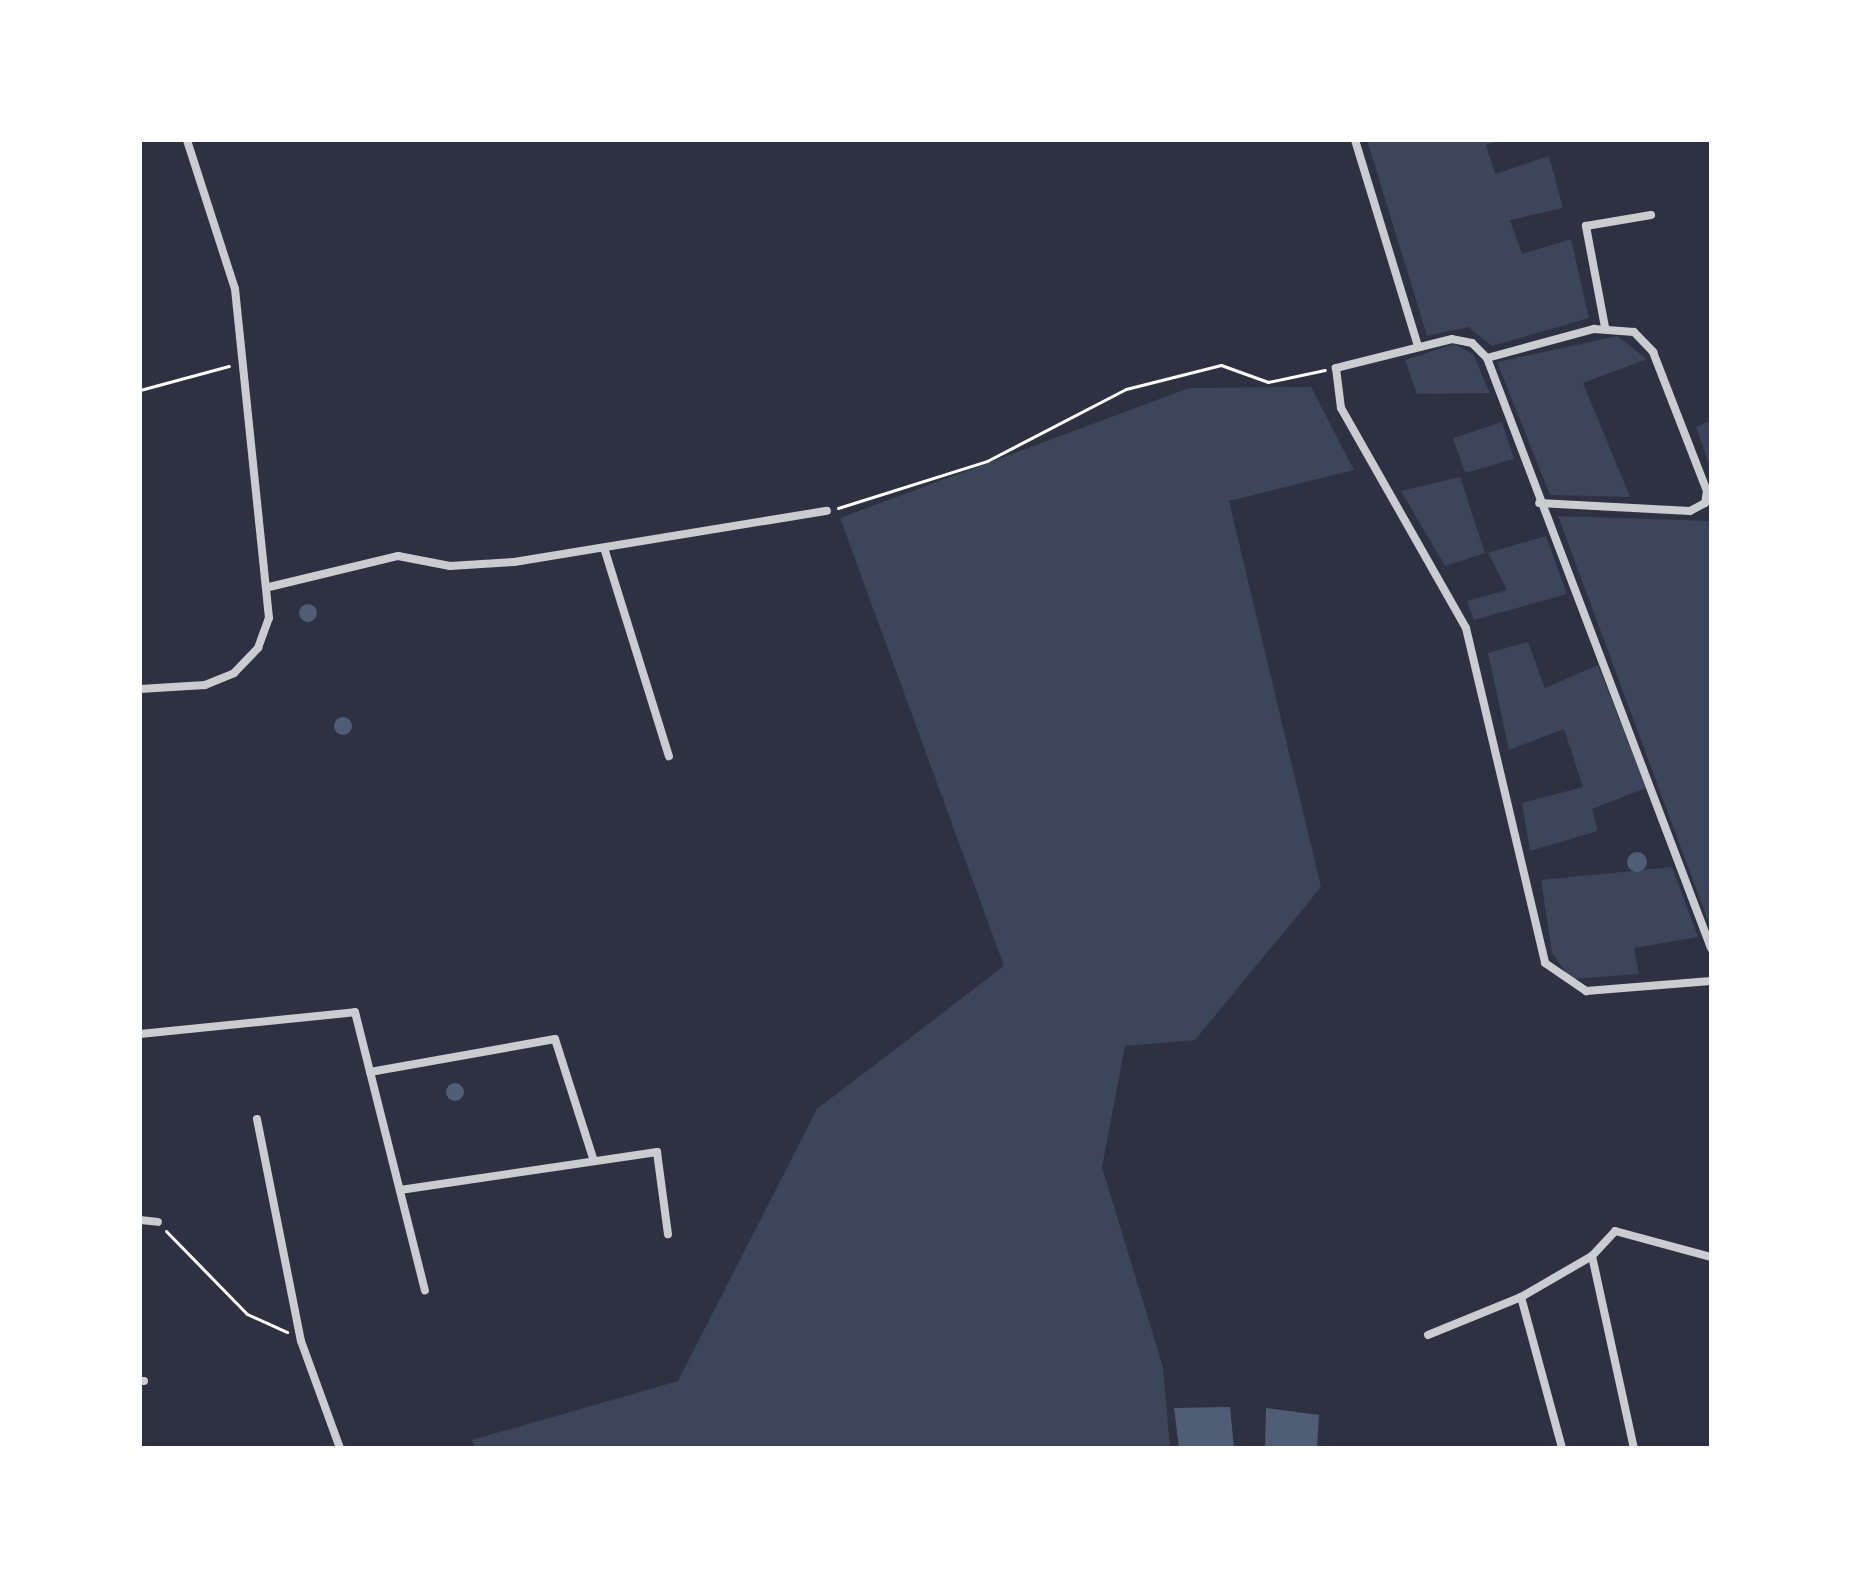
<!DOCTYPE html>
<html>
<head>
<meta charset="utf-8">
<style>
  body { margin:0 }
  #map { position:relative; width:1851px; height:1588px; overflow:hidden; background:#2d3142; font-family:Karla,sans-serif }
  div>[style] { position:absolute }
  [style*='--x'] { left:calc(var(--x)*1px); top:calc(var(--y)*1px); width:calc(var(--w)*1px); rotate:calc(var(--a)*1deg) }
  .green>* { inset:0; background:#3c4559 }
  .water>* { inset:0; background:#4f5d75 }
  .round { border-radius:50% }
  .path>* { height:3px; margin:-1.5px; padding:0 1.5px; transform-origin:1.5px; border-radius:1.5px; background:#fff }
  .minor>* { height:8px; margin:-4px; padding:0 4px; transform-origin:4px; border-radius:4px; background:#caccd0 }
  span { translate:-50% -50%; white-space:nowrap; text-align:center; line-height:1.15; -webkit-text-stroke:8px #fff; paint-order:stroke }
  .frame { position:absolute; inset:0; border:142px solid #fff; pointer-events:none }
</style>
</head>
<body>
<div id="map">
  <div class="green">
    <div style="clip-path:polygon(1367px 140px,1503px 140px,1486px 145px,1495px 174px,1549px 156px,1563px 208px,1510px 220px,1522px 254px,1571px 239px,1589px 318px,1492px 346px,1468px 327px,1427px 336px)"></div>
    <div style="clip-path:polygon(1617px 336px,1647px 359px,1583px 383px,1630px 497px,1550px 495px,1497px 362px)"></div>
    <div style="clip-path:polygon(1454px 344px,1473px 354px,1490px 393px,1417px 394px,1405px 360px)"></div>
    <div style="clip-path:polygon(1311px 387px,1354px 470px,1229px 501px,1321px 887px,1195px 1040px,1125px 1046px,1102px 1167px,1163px 1367px,1170px 1448px,475px 1448px,472px 1440px,678px 1381px,817px 1109px,1004px 966px,840px 518px,1189px 388px)"></div>
    <div style="clip-path:polygon(1711px 420px,1711px 470px,1696px 427px)"></div>
    <div style="clip-path:polygon(1502px 422px,1514px 459px,1465px 473px,1453px 438px)"></div>
    <div style="clip-path:polygon(1460px 477px,1485px 553px,1445px 566px,1401px 491px)"></div>
    <div style="clip-path:polygon(1558px 516px,1711px 521px,1711px 929px)"></div>
    <div style="clip-path:polygon(1546px 536px,1567px 594px,1474px 620px,1467px 601px,1507px 590px,1488px 553px)"></div>
    <div style="clip-path:polygon(1528px 642px,1545px 688px,1598px 665px,1646px 788px,1592px 809px,1598px 831px,1530px 851px,1522px 803px,1583px 787px,1564px 729px,1509px 750px,1488px 653px)"></div>
    <div style="clip-path:polygon(1672px 867px,1698px 937px,1634px 948px,1639px 974px,1571px 979px,1552px 953px,1541px 880px)"></div>
  </div>
  <div class="water">
    <div class="round" style="left:299px;top:604px;width:18px;height:18px"></div>
    <div class="round" style="left:334px;top:717px;width:18px;height:18px"></div>
    <div class="round" style="left:1627px;top:852px;width:20px;height:20px"></div>
    <div class="round" style="left:446px;top:1083px;width:18px;height:18px"></div>
    <div style="clip-path:polygon(1230px 1407px,1234px 1448px,1179px 1448px,1174px 1408px)"></div>
    <div style="clip-path:polygon(1266px 1408px,1319px 1415px,1317px 1448px,1265px 1448px)"></div>
  </div>
  <div class="path">
    <div style="--x:140;--y:390;--w:92;--a:-15.1"></div>
    <div style="--x:838;--y:508;--w:156;--a:-17.5"></div>
    <div style="--x:987;--y:461;--w:157;--a:-27.4"></div>
    <div style="--x:1126;--y:389;--w:98;--a:-14.2"></div>
    <div style="--x:1221;--y:365;--w:50;--a:19.9"></div>
    <div style="--x:1268;--y:382;--w:58;--a:-11.9"></div>
    <div style="--x:166;--y:1231;--w:116;--a:45.7"></div>
    <div style="--x:247;--y:1314;--w:44;--a:24.2"></div>
  </div>
  <div class="minor">
    <div style="--x:1355;--y:140;--w:215;--a:73"></div>
    <div style="--x:1605;--y:327;--w:103;--a:-100.7"></div>
    <div style="--x:1586;--y:226;--w:66;--a:-9.6"></div>
    <div style="--x:1487;--y:358;--w:111;--a:-15.2"></div>
    <div style="--x:1594;--y:329;--w:40;--a:4.3"></div>
    <div style="--x:1634;--y:332;--w:28;--a:46"></div>
    <div style="--x:1653;--y:352;--w:149;--a:68.8"></div>
    <div style="--x:1707;--y:491;--w:12;--a:99"></div>
    <div style="--x:1705;--y:503;--w:17;--a:152"></div>
    <div style="--x:1690;--y:511;--w:151;--a:-177"></div>
    <div style="--x:605;--y:551;--w:215;--a:72.7"></div>
    <div style="--x:269;--y:587;--w:133;--a:-13.5"></div>
    <div style="--x:398;--y:556;--w:53;--a:10.9"></div>
    <div style="--x:450;--y:566;--w:64;--a:-3.6"></div>
    <div style="--x:514;--y:562;--w:317;--a:-9.3"></div>
    <div style="--x:140;--y:689;--w:65;--a:-3.5"></div>
    <div style="--x:205;--y:685;--w:31;--a:-22"></div>
    <div style="--x:234;--y:673;--w:35;--a:-46"></div>
    <div style="--x:258;--y:648;--w:32;--a:-70"></div>
    <div style="--x:269;--y:618;--w:331;--a:-95.9"></div>
    <div style="--x:235;--y:289;--w:157;--a:-107.9"></div>
    <div style="--x:1711;--y:948;--w:631;--a:-110.79"></div>
    <div style="--x:1487;--y:358;--w:21;--a:-135"></div>
    <div style="--x:1472;--y:343;--w:20;--a:-169"></div>
    <div style="--x:1452;--y:339;--w:120;--a:166"></div>
    <div style="--x:1336;--y:368;--w:40;--a:82.9"></div>
    <div style="--x:1341;--y:408;--w:253;--a:60.4"></div>
    <div style="--x:1466;--y:628;--w:344;--a:76.7"></div>
    <div style="--x:1545;--y:963;--w:50;--a:34.3"></div>
    <div style="--x:1586;--y:991;--w:125;--a:-4.6"></div>
    <div style="--x:140;--y:1034;--w:216;--a:-5.8"></div>
    <div style="--x:355;--y:1012;--w:287;--a:75.9"></div>
    <div style="--x:370;--y:1072;--w:188;--a:-10.1"></div>
    <div style="--x:555;--y:1039;--w:128;--a:72.3"></div>
    <div style="--x:257;--y:1119;--w:226;--a:78.8"></div>
    <div style="--x:301;--y:1341;--w:114;--a:70"></div>
    <div style="--x:400;--y:1190;--w:260;--a:-8.4"></div>
    <div style="--x:657;--y:1152;--w:83;--a:82.4"></div>
    <div style="--x:140;--y:1220;--w:18;--a:6"></div>
    <div style="--x:1592;--y:1256;--w:197;--a:77.7"></div>
    <div style="--x:1521;--y:1297;--w:82;--a:-30"></div>
    <div style="--x:1592;--y:1256;--w:34;--a:-47"></div>
    <div style="--x:1615;--y:1231;--w:99;--a:15.2"></div>
    <div style="--x:1428;--y:1335;--w:100;--a:-22.2"></div>
    <div style="--x:1521;--y:1297;--w:156;--a:74.8"></div>
    <div style="--x:140;--y:1381;--w:4;--a:0"></div>
  </div>
  <div class="frame"></div>
</div>
</body>
</html>
